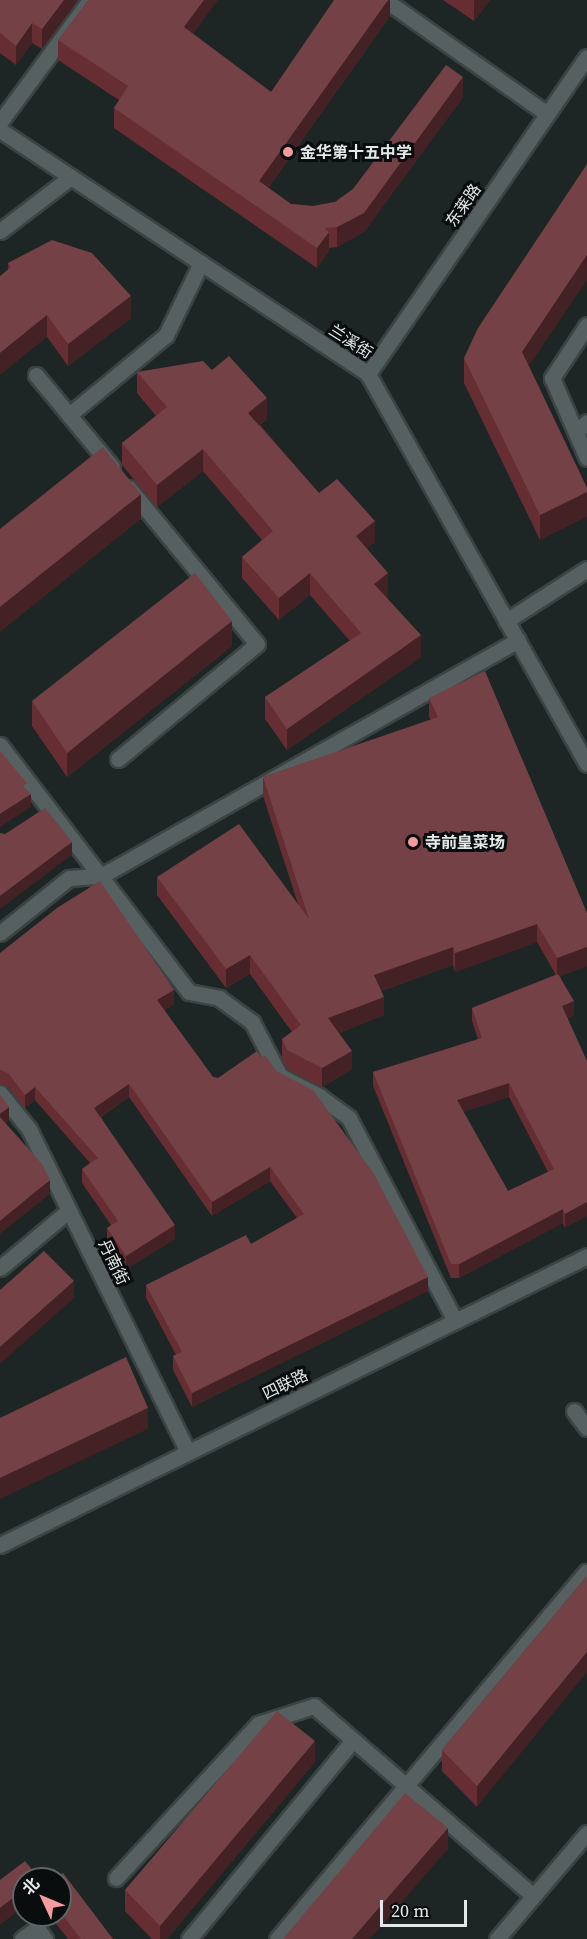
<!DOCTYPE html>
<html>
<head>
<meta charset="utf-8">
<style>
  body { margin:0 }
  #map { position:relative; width:587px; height:1939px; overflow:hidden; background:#1d2525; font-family:"Source Serif 4","Noto Sans SC",serif }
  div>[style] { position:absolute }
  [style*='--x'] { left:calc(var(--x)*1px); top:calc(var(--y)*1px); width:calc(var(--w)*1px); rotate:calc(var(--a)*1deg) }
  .roads { filter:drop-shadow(2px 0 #3c4343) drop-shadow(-2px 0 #3c4343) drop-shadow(0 2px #3c4343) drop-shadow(0 -2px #3c4343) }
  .minor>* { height:15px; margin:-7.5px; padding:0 7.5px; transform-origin:7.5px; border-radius:7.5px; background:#566060 }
  .wall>* { inset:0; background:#662d33 }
  .shaded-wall>* { inset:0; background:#432125 }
  .building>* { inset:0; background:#744146 }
  .dots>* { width:16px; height:16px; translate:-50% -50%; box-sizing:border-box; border:3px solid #0a0d0d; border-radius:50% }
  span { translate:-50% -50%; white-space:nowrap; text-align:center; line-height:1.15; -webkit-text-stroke:6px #0a0d0d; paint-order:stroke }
  .poi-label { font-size:16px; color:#e3e9e9; font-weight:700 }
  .left { translate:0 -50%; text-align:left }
  .street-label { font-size:16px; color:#e3e9e9 }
  .north { position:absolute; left:12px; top:1867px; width:60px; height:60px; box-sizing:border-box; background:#0a0d0d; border:2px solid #616565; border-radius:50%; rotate:314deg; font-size:16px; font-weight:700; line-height:24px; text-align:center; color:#e3e9e9 }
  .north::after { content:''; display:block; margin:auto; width:21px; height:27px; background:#f59b9e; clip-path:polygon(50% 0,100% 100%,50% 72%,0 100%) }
  .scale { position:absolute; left:380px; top:1900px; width:87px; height:27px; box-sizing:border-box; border:3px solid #e3e9e9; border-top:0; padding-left:8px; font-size:18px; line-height:21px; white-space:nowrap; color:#e3e9e9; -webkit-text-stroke:4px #0a0d0d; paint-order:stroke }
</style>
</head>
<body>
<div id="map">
  <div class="roads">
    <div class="minor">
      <div style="--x:385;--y:0;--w:198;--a:35.1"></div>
      <div style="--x:0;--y:122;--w:152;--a:-53.6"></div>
      <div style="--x:0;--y:130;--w:442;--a:33.5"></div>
      <div style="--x:368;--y:374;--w:447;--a:60.7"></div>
      <div style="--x:0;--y:231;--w:89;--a:-37.3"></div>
      <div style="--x:587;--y:325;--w:64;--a:123.4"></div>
      <div style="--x:552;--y:378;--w:87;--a:66.4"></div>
      <div style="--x:368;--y:374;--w:385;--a:-55.4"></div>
      <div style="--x:36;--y:375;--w:119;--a:50.4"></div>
      <div style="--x:69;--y:415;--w:126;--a:-39.5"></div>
      <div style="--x:166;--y:335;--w:80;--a:-64.1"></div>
      <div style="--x:576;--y:432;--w:15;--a:-42"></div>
      <div style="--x:506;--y:621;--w:96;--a:-32.7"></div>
      <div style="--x:0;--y:745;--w:311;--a:52.6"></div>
      <div style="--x:189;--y:992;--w:31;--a:11"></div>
      <div style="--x:219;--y:998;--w:41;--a:36"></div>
      <div style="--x:252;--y:1022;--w:61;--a:62.6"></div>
      <div style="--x:280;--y:1076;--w:44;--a:27.1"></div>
      <div style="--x:319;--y:1096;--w:37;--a:36"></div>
      <div style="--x:349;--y:1118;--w:229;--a:62.4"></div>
      <div style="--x:118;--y:759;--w:180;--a:-39.6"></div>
      <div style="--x:257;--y:644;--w:202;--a:-129.4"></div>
      <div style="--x:0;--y:933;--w:88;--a:-38.6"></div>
      <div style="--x:69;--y:878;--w:32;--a:-4"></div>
      <div style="--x:101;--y:876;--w:479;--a:-29.5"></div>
      <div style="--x:0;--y:1093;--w:46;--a:51.1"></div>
      <div style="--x:29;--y:1129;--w:360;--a:63.8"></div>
      <div style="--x:0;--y:1268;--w:90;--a:-40"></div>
      <div style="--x:574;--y:1411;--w:21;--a:53"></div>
      <div style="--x:0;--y:1545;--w:654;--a:-26.21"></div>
      <div style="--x:116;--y:1878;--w:209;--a:-47.3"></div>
      <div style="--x:258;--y:1724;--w:59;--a:-17.8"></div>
      <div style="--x:314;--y:1706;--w:290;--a:40.9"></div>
      <div style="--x:22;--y:1939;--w:19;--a:-36"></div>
      <div style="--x:37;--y:1928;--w:14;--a:54"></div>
      <div style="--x:189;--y:1939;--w:258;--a:-50.5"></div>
      <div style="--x:277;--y:1939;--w:480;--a:-49.9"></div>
      <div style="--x:497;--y:1939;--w:139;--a:-49.7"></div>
    </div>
  </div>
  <div class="wall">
    <div style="clip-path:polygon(0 0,78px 0,42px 49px,32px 43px,16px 65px,0 53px)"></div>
    <div style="clip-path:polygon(390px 0,390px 16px,268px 188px,291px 204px,313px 206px,335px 202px,353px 189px,463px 97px,364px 232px,337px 247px,329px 248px,329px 251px,317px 268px,114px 128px,114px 108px,119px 100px,58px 60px,58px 40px,193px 34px,271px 92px)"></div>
    <div style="clip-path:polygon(443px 0,490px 0,474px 21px)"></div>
    <div style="clip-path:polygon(8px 263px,131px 318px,68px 366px,47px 337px,8px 270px)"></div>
    <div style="clip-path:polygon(464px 358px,529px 366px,587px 488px,540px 540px,464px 383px)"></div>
    <div style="clip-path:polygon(212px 370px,267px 419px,260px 425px,319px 493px,375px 542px,367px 548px,388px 594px,386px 596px,421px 657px,287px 750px,265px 719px,265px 697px,350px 641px,310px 595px,279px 620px,242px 578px,242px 557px,262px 540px,203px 471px,157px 507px,122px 465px,122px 443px,156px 416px,137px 393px,137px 372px)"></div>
    <div style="clip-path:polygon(232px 646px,67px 777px,32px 726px,32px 701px)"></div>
    <div style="clip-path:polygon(evenodd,429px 698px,587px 966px,560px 976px,574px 1015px,568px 1018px,565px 1228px,563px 1223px,459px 1278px,451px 1278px,373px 1086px,373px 1072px,478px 1039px,472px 1021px,472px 1008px,556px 975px,537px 942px,455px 972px,453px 965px,381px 991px,384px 1015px,339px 1033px,352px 1069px,322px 1087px,287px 1069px,282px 1058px,282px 1039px,292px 1032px,250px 974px,226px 988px,157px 895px,157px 877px,298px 904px,263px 796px,263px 777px,431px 720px,429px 717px,429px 698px,509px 1097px,548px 1172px,508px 1191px,463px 1112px,509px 1097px)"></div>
    <div style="clip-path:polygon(0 953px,174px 1004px,164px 1010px,213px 1077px,218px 1078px,262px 1058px,276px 1071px,428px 1291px,192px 1407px,173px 1370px,173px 1356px,176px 1355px,146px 1298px,146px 1285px,251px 1244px,297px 1218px,270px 1181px,212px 1216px,129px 1097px,101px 1117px,175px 1239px,126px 1269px,107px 1242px,107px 1228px,111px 1225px,82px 1183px,82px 1169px,90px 1163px,35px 1100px,25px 1108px,8px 1087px,0 1084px)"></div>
    <div style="clip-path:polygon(587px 1576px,477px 1807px,442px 1771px,442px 1750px)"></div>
    <div style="clip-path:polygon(315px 1762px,167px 1939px,152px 1939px,125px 1911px,125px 1890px)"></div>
    <div style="clip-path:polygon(60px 1879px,113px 1939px,68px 1939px,49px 1915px,60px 1915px)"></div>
  </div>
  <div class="shaded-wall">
    <div style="clip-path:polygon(64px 0,78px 0,42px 49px,42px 29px)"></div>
    <div style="clip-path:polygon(204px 0,218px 0,184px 47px,184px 27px)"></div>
    <div style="clip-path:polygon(388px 0,390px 0,390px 16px,259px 200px,259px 181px)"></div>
    <div style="clip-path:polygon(475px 0,490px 0,474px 21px,474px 1px)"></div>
    <div style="clip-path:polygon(32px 23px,32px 43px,16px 65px,16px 46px)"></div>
    <div style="clip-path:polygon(463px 77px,463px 97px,364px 232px,337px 247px,337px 227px)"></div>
    <div style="clip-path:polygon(329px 232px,329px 251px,317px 268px,317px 248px)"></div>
    <div style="clip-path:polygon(587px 255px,587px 280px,522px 376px,522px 352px)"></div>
    <div style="clip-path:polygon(131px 296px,131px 318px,68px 366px,68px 344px)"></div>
    <div style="clip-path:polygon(47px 315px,47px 337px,0 375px,0 353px)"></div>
    <div style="clip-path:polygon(267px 398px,267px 419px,248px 434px,248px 413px)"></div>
    <div style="clip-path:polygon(203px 449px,203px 471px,157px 507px,157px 485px)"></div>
    <div style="clip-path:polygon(587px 492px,587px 517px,540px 540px,540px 515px)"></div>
    <div style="clip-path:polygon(141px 494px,141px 519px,0 632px,0 607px)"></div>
    <div style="clip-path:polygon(375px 521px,375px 542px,356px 557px,356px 536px)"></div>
    <div style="clip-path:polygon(310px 573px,310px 595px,279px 620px,279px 598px)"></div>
    <div style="clip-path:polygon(388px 573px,388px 594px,374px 605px,374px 584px)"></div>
    <div style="clip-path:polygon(232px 621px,232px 646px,67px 777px,67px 753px)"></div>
    <div style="clip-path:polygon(421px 635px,421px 657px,287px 750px,287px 729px)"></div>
    <div style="clip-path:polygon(31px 794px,31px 807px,0 827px,0 814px)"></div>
    <div style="clip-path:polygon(72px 842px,72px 855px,0 909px,0 896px)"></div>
    <div style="clip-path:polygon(537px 924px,537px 942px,455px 972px,455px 953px)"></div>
    <div style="clip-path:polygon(453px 947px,453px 965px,374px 993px,374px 975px)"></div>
    <div style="clip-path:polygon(587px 947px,587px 966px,557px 977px,557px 958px)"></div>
    <div style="clip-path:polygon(250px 955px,250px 974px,226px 988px,226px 969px)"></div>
    <div style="clip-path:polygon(174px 990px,174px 1004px,157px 1014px,157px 1000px)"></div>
    <div style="clip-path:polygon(384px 997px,384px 1015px,328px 1037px,328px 1018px)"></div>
    <div style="clip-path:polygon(574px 1001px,574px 1015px,562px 1020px,562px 1006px)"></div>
    <div style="clip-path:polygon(352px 1051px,352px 1069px,322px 1087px,322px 1068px)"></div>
    <div style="clip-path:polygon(509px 1083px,509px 1097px,457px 1114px,457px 1100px)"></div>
    <div style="clip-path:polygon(129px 1084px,129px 1097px,94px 1121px,94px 1108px)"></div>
    <div style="clip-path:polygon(35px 1087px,35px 1100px,25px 1108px,25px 1095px)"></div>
    <div style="clip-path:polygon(9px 1107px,9px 1120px,0 1128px,0 1114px)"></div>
    <div style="clip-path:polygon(270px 1167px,270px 1181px,212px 1216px,212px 1202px)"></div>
    <div style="clip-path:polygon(50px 1180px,50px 1194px,0 1234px,0 1221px)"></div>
    <div style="clip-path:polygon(587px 1202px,587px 1216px,565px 1228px,565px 1214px)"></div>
    <div style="clip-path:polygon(563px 1209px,563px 1223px,459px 1278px,459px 1264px)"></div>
    <div style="clip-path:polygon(175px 1225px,175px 1239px,126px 1269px,126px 1256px)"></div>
    <div style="clip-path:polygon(428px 1277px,428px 1291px,192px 1407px,192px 1393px)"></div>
    <div style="clip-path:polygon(74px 1281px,74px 1298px,0 1364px,0 1347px)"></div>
    <div style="clip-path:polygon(148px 1408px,148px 1429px,0 1499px,0 1478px)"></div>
    <div style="clip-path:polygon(587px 1652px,587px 1672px,477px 1807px,477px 1786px)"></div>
    <div style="clip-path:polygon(315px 1741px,315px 1762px,167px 1939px,160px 1939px,160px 1926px)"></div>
    <div style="clip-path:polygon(448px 1828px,448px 1849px,370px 1939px,352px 1939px)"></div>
    <div style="clip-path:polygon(24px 1889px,24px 1906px,0 1925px,0 1908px)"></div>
  </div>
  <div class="building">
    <div style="clip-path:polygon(0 0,64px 0,42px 29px,32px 23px,16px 46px,0 33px)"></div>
    <div style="clip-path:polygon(88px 0,204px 0,184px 27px,271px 92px,334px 0,388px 0,259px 181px,291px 204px,313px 206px,335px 202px,353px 189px,446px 65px,463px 77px,364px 213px,337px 227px,324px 228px,329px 232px,317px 248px,114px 108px,128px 86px,58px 40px)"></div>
    <div style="clip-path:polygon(587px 164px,587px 255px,522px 352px,587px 488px,587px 492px,540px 515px,464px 358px,478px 328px)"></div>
    <div style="clip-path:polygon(52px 240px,92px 253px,131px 296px,68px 344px,47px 315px,0 353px,0 276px,11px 267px,8px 263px)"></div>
    <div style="clip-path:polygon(229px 356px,267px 398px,248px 413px,319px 493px,337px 479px,375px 521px,356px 536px,388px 573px,374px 584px,421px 635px,287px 729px,265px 697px,361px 633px,310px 573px,279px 598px,242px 557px,273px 531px,203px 449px,157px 485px,122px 443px,167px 407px,137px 372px,203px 361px,212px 370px)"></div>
    <div style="clip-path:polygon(103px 447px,141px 494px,0 607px,0 529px)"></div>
    <div style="clip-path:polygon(195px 573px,232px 621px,67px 753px,32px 701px)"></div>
    <div style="clip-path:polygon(485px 671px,587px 913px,587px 947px,557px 958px,537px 924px,455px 953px,453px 947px,374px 975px,384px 997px,328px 1018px,352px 1051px,322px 1068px,287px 1050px,282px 1039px,301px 1025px,250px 955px,226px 969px,157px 877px,239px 824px,309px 919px,263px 777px,438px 717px,429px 698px)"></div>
    <div style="clip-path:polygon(0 751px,27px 783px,23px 786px,31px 794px,0 814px)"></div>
    <div style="clip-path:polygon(45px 808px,72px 842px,0 896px,0 833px,5px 834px)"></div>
    <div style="clip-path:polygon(100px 881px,174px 990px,157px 1000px,213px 1077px,218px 1078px,257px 1051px,262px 1058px,265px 1055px,276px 1071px,313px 1090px,374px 1174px,428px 1277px,192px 1393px,173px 1356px,182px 1352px,146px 1285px,246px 1235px,251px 1244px,304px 1214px,270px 1167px,212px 1202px,129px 1084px,94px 1108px,175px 1225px,126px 1256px,107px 1228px,118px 1221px,82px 1169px,98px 1158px,35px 1087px,25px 1095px,8px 1073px,0 1070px,0 953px,57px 908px)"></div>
    <div style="clip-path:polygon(evenodd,558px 974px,574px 1001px,562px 1006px,587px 1061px,587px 1202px,565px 1214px,563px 1209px,459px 1264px,451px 1264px,373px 1072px,482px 1038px,472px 1008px,558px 974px,509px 1083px,554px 1169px,508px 1191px,457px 1100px,509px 1083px)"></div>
    <div style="clip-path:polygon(0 1094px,9px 1107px,0 1114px)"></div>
    <div style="clip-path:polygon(0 1117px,42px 1164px,50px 1180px,0 1221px)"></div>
    <div style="clip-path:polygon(44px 1251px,74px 1281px,0 1347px,0 1290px)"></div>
    <div style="clip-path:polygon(126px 1357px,148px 1408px,0 1478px,0 1418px)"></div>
    <div style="clip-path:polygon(587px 1576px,587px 1652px,477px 1786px,442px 1750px)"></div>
    <div style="clip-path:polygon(277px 1711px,315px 1741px,160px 1926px,125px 1890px)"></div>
    <div style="clip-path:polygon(405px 1793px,448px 1828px,352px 1939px,283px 1939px)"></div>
    <div style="clip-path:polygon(25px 1861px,38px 1877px,36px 1879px,24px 1879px,24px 1889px,0 1908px,0 1880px)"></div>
    <div style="clip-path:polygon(63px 1873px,113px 1939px,81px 1939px,60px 1912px,60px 1879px,56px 1879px)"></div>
  </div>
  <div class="dots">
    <div style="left:288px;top:152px;background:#f59b9e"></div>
    <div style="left:413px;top:842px;background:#f59b9e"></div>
  </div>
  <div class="poi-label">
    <span class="left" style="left:300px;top:152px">金华第十五中学</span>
    <span class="left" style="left:425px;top:842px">寺前皇菜场</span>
  </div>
  <div class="street-label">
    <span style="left:463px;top:205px;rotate:-55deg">东莱路</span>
    <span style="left:351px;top:341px;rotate:33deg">兰溪街</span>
    <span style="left:114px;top:1262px;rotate:64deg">丹南街</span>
    <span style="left:285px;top:1384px;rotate:-26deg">四联路</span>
  </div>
  <div class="north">北</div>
  <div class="scale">20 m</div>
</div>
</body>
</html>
